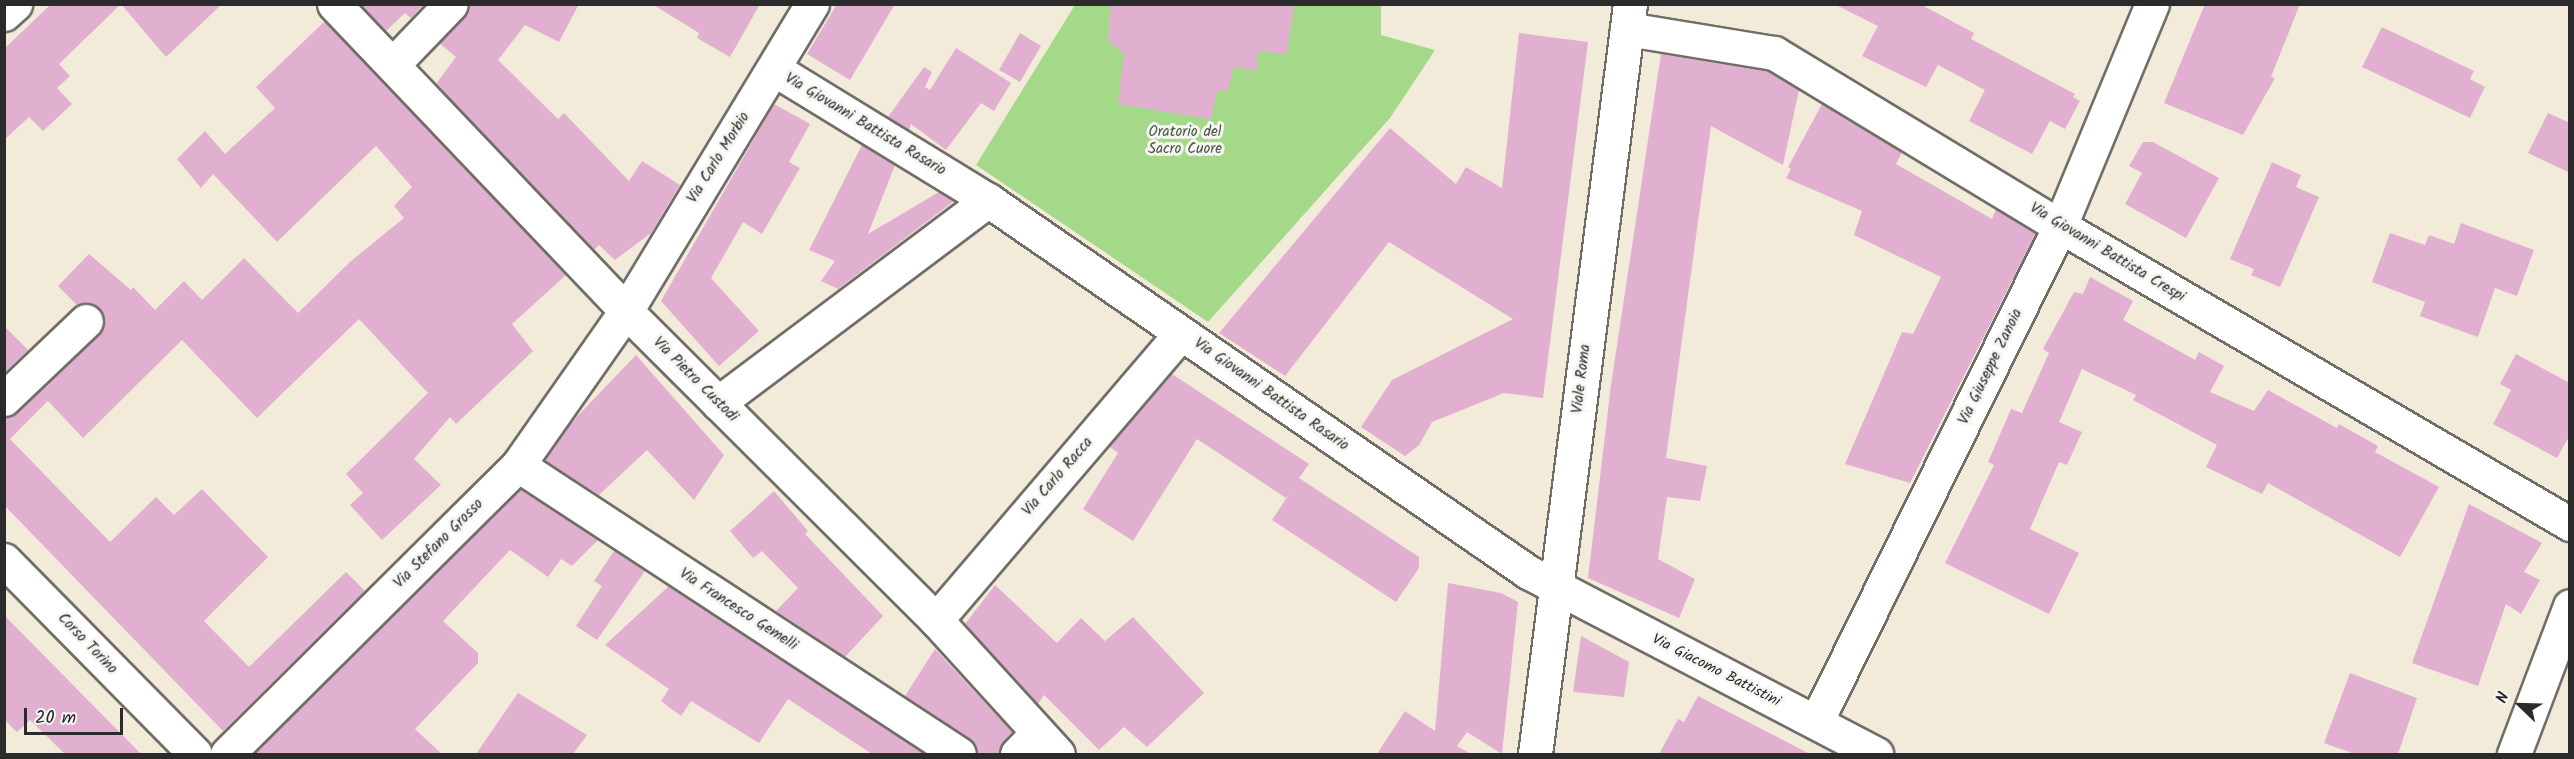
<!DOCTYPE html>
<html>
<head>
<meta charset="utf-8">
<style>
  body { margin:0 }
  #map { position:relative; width:2574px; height:759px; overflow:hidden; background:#f3ebda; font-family:Kalam,sans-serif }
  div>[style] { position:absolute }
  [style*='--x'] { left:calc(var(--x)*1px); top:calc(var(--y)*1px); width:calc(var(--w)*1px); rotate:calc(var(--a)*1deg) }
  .green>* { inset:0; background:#a4d989 }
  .building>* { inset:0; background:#e1b0d0 }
  .roads { filter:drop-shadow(2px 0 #716e68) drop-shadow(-2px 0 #716e68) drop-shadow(0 2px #716e68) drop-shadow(0 -2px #716e68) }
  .minor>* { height:33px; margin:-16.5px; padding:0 16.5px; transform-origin:16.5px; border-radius:16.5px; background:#fff }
  .major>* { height:33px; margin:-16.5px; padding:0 16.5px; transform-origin:16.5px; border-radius:16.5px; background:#fff }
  span { translate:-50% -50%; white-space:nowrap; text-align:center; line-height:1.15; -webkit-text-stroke:6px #f6f6f2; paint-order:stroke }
  .street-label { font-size:15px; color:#2b2b2b }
  .park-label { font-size:15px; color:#495642 }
  .frame { position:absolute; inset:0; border:6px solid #2b2b2b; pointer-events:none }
  .north { position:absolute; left:2490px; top:675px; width:60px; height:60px; -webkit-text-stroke:4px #f6f6f2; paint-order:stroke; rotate:293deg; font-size:16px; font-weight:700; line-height:24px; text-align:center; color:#2b2b2b }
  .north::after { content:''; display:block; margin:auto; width:21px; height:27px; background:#2b2b2b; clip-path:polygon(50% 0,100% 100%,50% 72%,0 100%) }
  .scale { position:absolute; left:24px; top:708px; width:99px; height:27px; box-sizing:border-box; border:3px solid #2b2b2b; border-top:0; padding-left:8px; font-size:18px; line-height:21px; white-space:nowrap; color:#2b2b2b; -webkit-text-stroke:4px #f6f6f2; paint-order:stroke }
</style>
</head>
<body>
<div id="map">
  <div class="green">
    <div style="clip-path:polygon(1075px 5px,1381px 5px,1381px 35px,1435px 50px,1390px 118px,1208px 322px,976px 165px)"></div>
  </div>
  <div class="building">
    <div style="clip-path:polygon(51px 4px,121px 4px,59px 64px,70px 76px,57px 88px,72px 104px,43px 131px,29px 117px,4px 140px,4px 49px)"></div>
    <div style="clip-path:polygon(121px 4px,222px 4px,166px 57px)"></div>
    <div style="clip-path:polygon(360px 4px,424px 4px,411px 18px,405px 13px,386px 31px)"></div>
    <div style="clip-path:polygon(469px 4px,579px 4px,559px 42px,525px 25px,498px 60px,558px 119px,564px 113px,629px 181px,642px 161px,680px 185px,651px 233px,615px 260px,599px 245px,594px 250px,436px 84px,456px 57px,439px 43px,465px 17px)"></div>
    <div style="clip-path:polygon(652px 4px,760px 4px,730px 57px,697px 38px,699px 33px)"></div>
    <div style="clip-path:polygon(837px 4px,895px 4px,850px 80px,807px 54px)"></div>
    <div style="clip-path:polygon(1111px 4px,1294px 4px,1287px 54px,1258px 51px,1257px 71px,1234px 67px,1228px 90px,1217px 92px,1211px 119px,1118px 104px,1124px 54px,1108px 41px)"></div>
    <div style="clip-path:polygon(1834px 4px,1920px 4px,1974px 33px,1971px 39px,2075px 94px,2073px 97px,2080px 101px,2065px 129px,2050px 121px,2032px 154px,1969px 121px,1985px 90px,1938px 65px,1926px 87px,1862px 56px,1878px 26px)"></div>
    <div style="clip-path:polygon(2205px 4px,2300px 4px,2271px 77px,2275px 78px,2243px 135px,2164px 103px)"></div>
    <div style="clip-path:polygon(325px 21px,566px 275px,512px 324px,533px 351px,456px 424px,450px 417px,414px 459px,441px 485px,382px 540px,350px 505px,363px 493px,346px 474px,428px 393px,359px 319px,257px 418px,182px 340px,83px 438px,48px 401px,10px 439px,110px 542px,156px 497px,174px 515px,202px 489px,268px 557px,204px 621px,249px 667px,346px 572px,365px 591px,223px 731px,4px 505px,4px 417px,17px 413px,99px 335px,104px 327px,104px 317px,99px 308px,91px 303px,77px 305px,58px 286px,89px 254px,131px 290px,133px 287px,155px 310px,184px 281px,202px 300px,244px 258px,298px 313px,351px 261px,404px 218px,394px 206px,412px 187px,376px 146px,277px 242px,213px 174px,201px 188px,177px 159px,205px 131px,225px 154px,275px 108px,256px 87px)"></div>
    <div style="clip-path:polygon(2382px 27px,2474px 71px,2470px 79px,2485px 87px,2470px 118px,2362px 67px)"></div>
    <div style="clip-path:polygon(1020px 33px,1041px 46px,1020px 82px,999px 70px)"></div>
    <div style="clip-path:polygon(1519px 33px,1588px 42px,1543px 398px,1504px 393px,1432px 422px,1419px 445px,1405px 456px,1361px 427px,1392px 380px,1513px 319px,1389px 242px,1285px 376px,1219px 333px,1390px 128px,1456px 184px,1466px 167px,1502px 188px)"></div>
    <div style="clip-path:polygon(956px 48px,1011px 83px,994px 111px,981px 103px,946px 150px,911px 124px,909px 130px,888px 117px,924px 67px,932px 72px,925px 87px,930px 90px)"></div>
    <div style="clip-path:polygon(1661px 54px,1767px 71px,1799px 90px,1783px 165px,1711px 126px,1666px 458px,1707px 466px,1700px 501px,1667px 497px,1658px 559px,1695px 579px,1679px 618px,1588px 578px,1611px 385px)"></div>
    <div style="clip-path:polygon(774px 104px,810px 124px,789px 162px,800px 168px,762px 234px,743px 222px,711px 278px,759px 331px,719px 366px,661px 301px)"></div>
    <div style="clip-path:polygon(1822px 104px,1902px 152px,1896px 164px,1992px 219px,1996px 209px,2036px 233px,1910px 483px,1845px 464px,1902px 332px,1913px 334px,1941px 277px,1854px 235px,1862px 211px,1786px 178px,1791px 169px,1788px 167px)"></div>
    <div style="clip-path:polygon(2548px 113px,2570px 123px,2570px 173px,2528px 153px)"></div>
    <div style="clip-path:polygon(2143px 142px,2153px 142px,2219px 178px,2186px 238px,2125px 204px,2142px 173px,2129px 166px)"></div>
    <div style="clip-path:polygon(862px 145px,895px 165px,868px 234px,939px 192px,954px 201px,838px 289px,821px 281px,835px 261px,809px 250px)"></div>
    <div style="clip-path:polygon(2272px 162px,2301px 175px,2296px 187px,2319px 197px,2280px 287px,2251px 275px,2254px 269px,2230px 259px)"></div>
    <div style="clip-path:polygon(2461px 223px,2534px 250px,2517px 296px,2495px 288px,2478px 337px,2420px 316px,2425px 302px,2372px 282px,2390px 233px,2425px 245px,2429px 235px,2454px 244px)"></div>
    <div style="clip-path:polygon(2090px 277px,2133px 301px,2123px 320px,2195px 360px,2199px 352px,2224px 366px,2210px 392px,2254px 411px,2268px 390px,2337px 428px,2339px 424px,2378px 446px,2375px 452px,2439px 487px,2400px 557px,2268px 483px,2262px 494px,2206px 467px,2217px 445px,2133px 400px,2136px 395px,2082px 369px,2059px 422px,2082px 432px,2067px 465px,2059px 462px,2030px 529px,2079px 553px,2049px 614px,1945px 563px,1994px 465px,1988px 462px,2011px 409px,2022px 413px,2049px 353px,2043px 349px,2074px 292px,2083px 294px)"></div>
    <div style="clip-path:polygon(4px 326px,28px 350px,4px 373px)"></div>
    <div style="clip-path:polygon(2516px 354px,2570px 383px,2570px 435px,2557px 458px,2493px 424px,2511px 390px,2500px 384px)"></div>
    <div style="clip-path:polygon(636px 355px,724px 455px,694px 500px,647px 450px,599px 495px,544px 460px,568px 426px)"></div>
    <div style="clip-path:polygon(1172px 374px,1309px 464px,1299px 478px,1419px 557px,1419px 568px,1396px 602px,1272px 520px,1293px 488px,1286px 498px,1197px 439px,1133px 541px,1083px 509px,1118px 453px,1109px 446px)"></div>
    <div style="clip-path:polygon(520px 489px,598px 540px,572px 566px,561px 559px,548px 577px,510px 550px,443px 621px,478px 653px,478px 663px,415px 729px,442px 754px,253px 754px)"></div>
    <div style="clip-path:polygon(774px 491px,808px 531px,805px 534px,883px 616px,845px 657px,776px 611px,798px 588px,762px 551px,753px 558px,730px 531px)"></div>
    <div style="clip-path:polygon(2469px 504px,2542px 543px,2524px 572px,2540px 580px,2521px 614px,2506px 604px,2478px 686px,2412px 663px)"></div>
    <div style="clip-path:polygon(614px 551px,645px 571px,597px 640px,576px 626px,602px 586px,594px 581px)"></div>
    <div style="clip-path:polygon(1448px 583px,1501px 593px,1518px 602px,1502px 754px,1467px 732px,1457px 746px,1471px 754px,1377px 754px,1405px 711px,1435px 731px)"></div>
    <div style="clip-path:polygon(995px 585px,1057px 643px,1081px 618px,1105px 641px,1133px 617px,1204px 693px,1147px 747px,1124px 727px,1099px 750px,1044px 695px,1038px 704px,965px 624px)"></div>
    <div style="clip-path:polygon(669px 586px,926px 754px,872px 754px,788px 699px,759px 743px,691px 701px,681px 716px,661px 701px,669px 689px,605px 645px)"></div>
    <div style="clip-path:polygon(4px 615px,141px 754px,65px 754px,30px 720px,17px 732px,4px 719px)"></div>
    <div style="clip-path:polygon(1581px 636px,1629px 662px,1624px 697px,1573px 692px)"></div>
    <div style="clip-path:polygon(935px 649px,1012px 732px,1003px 742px,999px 754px,978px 754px,975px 745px,969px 738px,905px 696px)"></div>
    <div style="clip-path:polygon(2350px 673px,2417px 698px,2398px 754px,2355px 754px,2324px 743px)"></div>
    <div style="clip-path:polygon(518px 693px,587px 735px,573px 754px,476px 754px)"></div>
    <div style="clip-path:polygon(1698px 696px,1810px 754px,1659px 754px,1678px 719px,1684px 722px)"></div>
  </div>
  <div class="roads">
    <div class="minor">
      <div style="--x:334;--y:4;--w:424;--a:46.4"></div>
      <div style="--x:626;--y:311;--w:438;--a:44.9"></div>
      <div style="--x:936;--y:620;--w:181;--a:47.7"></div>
      <div style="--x:4;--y:14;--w:15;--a:-42"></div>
      <div style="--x:1627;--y:29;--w:149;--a:9.3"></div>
      <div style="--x:1774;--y:53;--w:334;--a:31.2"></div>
      <div style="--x:2060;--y:226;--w:591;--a:30.3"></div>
      <div style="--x:393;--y:64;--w:83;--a:-46"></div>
      <div style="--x:774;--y:69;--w:251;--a:31.5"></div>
      <div style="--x:988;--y:200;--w:656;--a:34.56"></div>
      <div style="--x:1528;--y:572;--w:393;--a:27.6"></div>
      <div style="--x:4;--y:399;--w:113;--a:-43.6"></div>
      <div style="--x:718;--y:403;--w:338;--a:-36.9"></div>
      <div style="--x:518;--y:465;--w:527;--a:33.24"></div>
      <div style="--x:936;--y:620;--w:377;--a:-49.5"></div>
      <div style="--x:1816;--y:722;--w:553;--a:-63.81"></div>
      <div style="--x:2060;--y:226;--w:240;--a:-67.5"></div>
      <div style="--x:227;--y:754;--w:410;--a:-44.8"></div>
      <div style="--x:518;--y:465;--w:188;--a:-55"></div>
      <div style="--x:626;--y:311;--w:359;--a:-58.8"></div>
      <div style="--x:1017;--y:754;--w:29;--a:-46"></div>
      <div style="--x:1535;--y:754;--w:756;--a:-82.78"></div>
      <div style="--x:2514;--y:754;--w:158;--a:-69.3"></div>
    </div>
    <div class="major">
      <div style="--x:4;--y:560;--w:272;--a:45.4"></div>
    </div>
  </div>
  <div class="street-label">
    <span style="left:865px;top:125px;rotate:31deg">Via Giovanni Battista Rasario</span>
    <span style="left:719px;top:158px;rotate:-58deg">Via Carlo Morbio</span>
    <span style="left:2107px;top:253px;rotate:31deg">Via Giovanni Battista Crespi</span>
    <span style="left:1991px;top:367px;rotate:-64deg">Via Giuseppe Zanoia</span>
    <span style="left:1582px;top:379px;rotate:-83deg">Viale Roma</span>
    <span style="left:695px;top:380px;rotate:45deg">Via Pietro Custodi</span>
    <span style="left:1271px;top:395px;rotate:35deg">Via Giovanni Battista Rasario</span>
    <span style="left:1058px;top:477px;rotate:-49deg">Via Carlo Racca</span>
    <span style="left:439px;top:544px;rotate:-45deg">Via Stefano Grosso</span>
    <span style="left:738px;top:610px;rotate:33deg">Via Francesco Gemelli</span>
    <span style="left:87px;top:644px;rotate:46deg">Corso Torino</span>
    <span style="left:1716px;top:671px;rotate:27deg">Via Giacomo Battistini</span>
  </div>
  <div class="park-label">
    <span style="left:1185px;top:141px">Oratorio del<br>Sacro Cuore</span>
  </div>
  <div class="frame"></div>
  <div class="north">N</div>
  <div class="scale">20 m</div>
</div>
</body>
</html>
